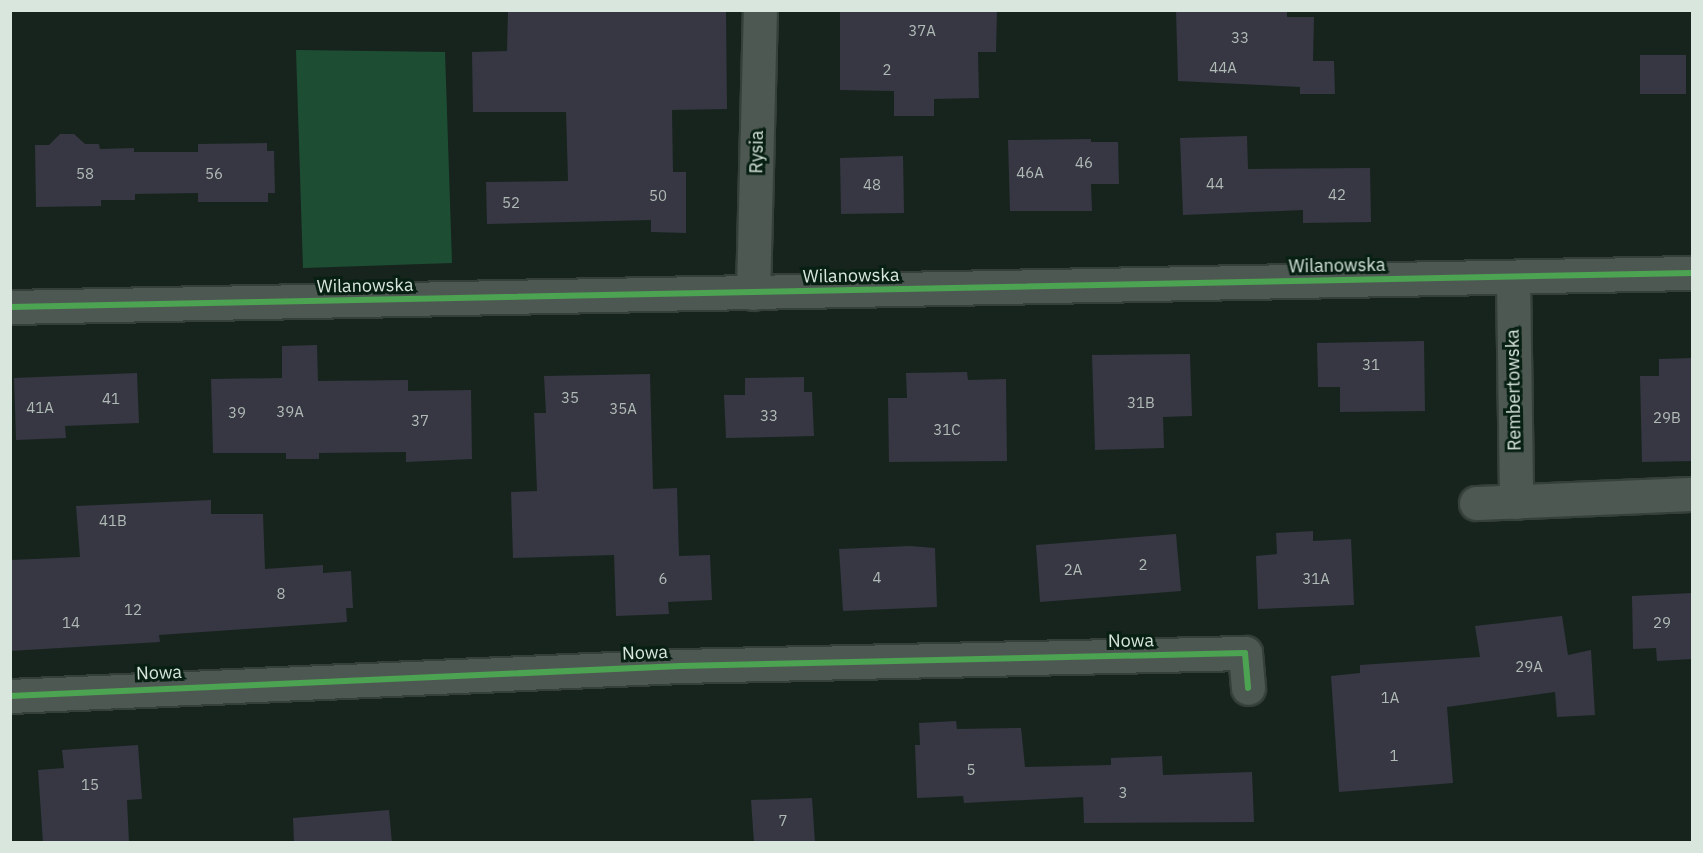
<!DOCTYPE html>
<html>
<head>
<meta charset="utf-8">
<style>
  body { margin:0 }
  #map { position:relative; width:1703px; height:853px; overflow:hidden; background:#17241d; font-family:"IBM Plex Sans",sans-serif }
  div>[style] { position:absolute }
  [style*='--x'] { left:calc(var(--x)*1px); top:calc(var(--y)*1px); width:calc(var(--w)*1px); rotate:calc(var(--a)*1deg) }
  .green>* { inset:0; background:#1d4e34 }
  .building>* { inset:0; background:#363742 }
  .roads { filter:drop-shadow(2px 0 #36403a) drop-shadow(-2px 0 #36403a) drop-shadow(0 2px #36403a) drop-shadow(0 -2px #36403a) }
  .minor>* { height:33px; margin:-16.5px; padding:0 16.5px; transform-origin:16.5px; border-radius:16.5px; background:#4e5853 }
  .cycleway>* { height:6px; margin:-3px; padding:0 3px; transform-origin:3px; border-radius:3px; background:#4ca352 }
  span { translate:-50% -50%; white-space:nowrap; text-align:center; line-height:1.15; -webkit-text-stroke:6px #082013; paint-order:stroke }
  .number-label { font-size:15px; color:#b0bab6 }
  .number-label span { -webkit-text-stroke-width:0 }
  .street-label { font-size:18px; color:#d8e6dd }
  .frame { position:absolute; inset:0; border:12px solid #d8e6dd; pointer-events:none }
</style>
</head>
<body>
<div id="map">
  <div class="green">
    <div style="clip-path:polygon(296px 50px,445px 52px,452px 263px,303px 268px)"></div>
  </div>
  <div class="building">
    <div style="clip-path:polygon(508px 10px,726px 12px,727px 109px,672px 110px,673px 172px,686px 172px,686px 233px,651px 232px,651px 220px,487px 224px,486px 182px,568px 181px,566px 112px,473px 112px,472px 52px,507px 51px)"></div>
    <div style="clip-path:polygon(997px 10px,996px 52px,978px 52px,979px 98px,934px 99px,934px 116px,894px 116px,894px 91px,840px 90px,840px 12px)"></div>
    <div style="clip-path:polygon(1176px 10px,1287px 10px,1287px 17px,1314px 17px,1313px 61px,1334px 61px,1335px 94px,1300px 94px,1300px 87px,1178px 81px)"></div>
    <div style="clip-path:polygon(1640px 55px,1686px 55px,1686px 94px,1640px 94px)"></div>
    <div style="clip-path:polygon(60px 134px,74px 134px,85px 144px,99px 144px,100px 149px,134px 148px,134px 152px,198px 152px,198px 144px,267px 143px,267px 151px,274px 151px,275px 193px,268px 193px,268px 202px,198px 202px,198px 193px,135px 194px,135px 200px,101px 200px,101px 206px,36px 207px,35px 145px,49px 145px)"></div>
    <div style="clip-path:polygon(1247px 136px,1248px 169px,1370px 168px,1371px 222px,1303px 223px,1303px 210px,1183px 215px,1180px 138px)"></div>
    <div style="clip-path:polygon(1091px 139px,1091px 142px,1118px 142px,1119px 184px,1091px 184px,1092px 211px,1010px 211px,1008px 140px)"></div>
    <div style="clip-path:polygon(903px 156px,904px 213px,841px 214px,840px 158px)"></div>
    <div style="clip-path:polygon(1424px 341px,1425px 411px,1340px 412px,1340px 387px,1318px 387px,1317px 343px)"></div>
    <div style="clip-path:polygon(317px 345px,318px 381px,408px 380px,408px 391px,471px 390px,472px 459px,406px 462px,406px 452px,319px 453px,319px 459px,286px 459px,286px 453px,213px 453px,211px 379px,282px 378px,282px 346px)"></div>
    <div style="clip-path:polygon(1190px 354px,1192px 416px,1163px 417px,1164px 448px,1095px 450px,1092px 355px)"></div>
    <div style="clip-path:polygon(1692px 358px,1692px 461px,1642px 462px,1640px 376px,1659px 376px,1659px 359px)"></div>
    <div style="clip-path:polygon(967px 372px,968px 380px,1006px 379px,1007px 461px,889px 462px,888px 398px,907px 398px,906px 373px)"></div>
    <div style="clip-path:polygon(137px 373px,139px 423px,65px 426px,66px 438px,16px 440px,14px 378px)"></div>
    <div style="clip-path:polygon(650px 374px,653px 489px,677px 488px,679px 556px,710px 555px,712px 600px,668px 602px,669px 614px,616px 616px,614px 555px,513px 558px,511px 492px,537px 491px,534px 413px,546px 413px,544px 376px)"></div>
    <div style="clip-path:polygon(804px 377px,804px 392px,812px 392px,814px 436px,726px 438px,724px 395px,745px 395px,745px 378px)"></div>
    <div style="clip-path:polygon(211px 500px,211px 514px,263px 514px,265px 569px,323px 565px,323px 573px,351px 571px,353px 608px,346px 608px,347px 622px,159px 635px,160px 642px,10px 651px,10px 560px,80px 557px,76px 506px)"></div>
    <div style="clip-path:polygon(1313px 531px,1313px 541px,1351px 539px,1354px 605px,1258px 609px,1256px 556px,1277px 554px,1276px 533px)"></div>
    <div style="clip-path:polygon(1176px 534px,1181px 591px,1040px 602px,1036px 545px)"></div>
    <div style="clip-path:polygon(910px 546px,935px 548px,937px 607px,843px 611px,839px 549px)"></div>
    <div style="clip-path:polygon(1692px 593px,1692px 659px,1657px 661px,1656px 648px,1633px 649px,1632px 596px)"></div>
    <div style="clip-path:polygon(1562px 616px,1568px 655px,1591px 650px,1595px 715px,1557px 717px,1555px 692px,1447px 707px,1453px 783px,1339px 792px,1331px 676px,1360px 673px,1360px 665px,1480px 657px,1475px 626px)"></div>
    <div style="clip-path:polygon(956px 721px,957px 729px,1021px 728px,1025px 767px,1111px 765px,1111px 758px,1162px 756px,1163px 775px,1252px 772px,1254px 822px,1084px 823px,1083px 797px,964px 803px,963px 796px,917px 798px,915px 745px,920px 745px,919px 723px)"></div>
    <div style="clip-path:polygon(138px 745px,142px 799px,127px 800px,129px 843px,43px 843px,38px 770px,64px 768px,62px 750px)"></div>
    <div style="clip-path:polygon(812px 798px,815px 843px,754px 843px,751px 800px)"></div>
    <div style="clip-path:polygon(389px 810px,392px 843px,294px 843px,293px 818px)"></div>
  </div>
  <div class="roads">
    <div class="minor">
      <div style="--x:1513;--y:278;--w:224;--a:89.2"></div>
      <div style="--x:753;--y:293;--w:283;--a:-88.6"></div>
      <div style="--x:10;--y:307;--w:1682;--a:-1.16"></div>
      <div style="--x:1476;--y:503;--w:216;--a:-2.4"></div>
      <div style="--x:10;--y:696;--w:671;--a:-2.56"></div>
      <div style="--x:680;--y:666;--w:565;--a:-1.32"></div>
      <div style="--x:1245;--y:653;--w:35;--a:85"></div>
    </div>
  </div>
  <div class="cycleway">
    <div style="--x:10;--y:307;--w:1682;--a:-1.16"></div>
    <div style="--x:10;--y:696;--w:671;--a:-2.56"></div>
    <div style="--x:680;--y:666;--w:565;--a:-1.32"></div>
    <div style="--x:1245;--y:653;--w:35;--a:85"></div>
  </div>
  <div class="number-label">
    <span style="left:922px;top:31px">37A</span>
    <span style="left:1240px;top:38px">33</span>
    <span style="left:1223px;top:68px">44A</span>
    <span style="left:887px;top:70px">2</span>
    <span style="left:1084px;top:163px">46</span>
    <span style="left:1030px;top:173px">46A</span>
    <span style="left:85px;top:174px">58</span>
    <span style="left:214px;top:174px">56</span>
    <span style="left:1215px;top:184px">44</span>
    <span style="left:872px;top:185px">48</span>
    <span style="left:1337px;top:195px">42</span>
    <span style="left:658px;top:196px">50</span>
    <span style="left:511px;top:203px">52</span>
    <span style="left:1371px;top:365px">31</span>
    <span style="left:570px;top:398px">35</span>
    <span style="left:111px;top:399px">41</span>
    <span style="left:1141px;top:403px">31B</span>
    <span style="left:40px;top:408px">41A</span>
    <span style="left:623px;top:409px">35A</span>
    <span style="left:290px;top:412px">39A</span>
    <span style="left:237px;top:413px">39</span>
    <span style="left:769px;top:416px">33</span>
    <span style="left:1667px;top:418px">29B</span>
    <span style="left:420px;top:421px">37</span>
    <span style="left:947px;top:430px">31C</span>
    <span style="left:113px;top:521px">41B</span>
    <span style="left:1143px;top:565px">2</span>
    <span style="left:1073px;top:570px">2A</span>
    <span style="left:877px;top:578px">4</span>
    <span style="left:663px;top:579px">6</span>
    <span style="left:1316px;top:579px">31A</span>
    <span style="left:281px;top:594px">8</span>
    <span style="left:133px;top:610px">12</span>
    <span style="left:71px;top:623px">14</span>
    <span style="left:1662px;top:623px">29</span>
    <span style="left:1529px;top:667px">29A</span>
    <span style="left:1390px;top:698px">1A</span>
    <span style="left:1394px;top:756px">1</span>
    <span style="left:971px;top:770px">5</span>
    <span style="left:90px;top:785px">15</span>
    <span style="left:1123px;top:793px">3</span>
    <span style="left:783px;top:821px">7</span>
  </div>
  <div class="street-label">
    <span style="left:757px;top:152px;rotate:-89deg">Rysia</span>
    <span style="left:1337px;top:266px;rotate:-1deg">Wilanowska</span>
    <span style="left:851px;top:276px;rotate:-1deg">Wilanowska</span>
    <span style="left:365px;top:286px;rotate:-1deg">Wilanowska</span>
    <span style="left:1514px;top:390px;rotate:-91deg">Rembertowska</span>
    <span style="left:1131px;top:641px;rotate:-1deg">Nowa</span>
    <span style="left:645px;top:653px;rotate:-2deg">Nowa</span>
    <span style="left:159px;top:673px;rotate:-2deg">Nowa</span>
  </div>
  <div class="frame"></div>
</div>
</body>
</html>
